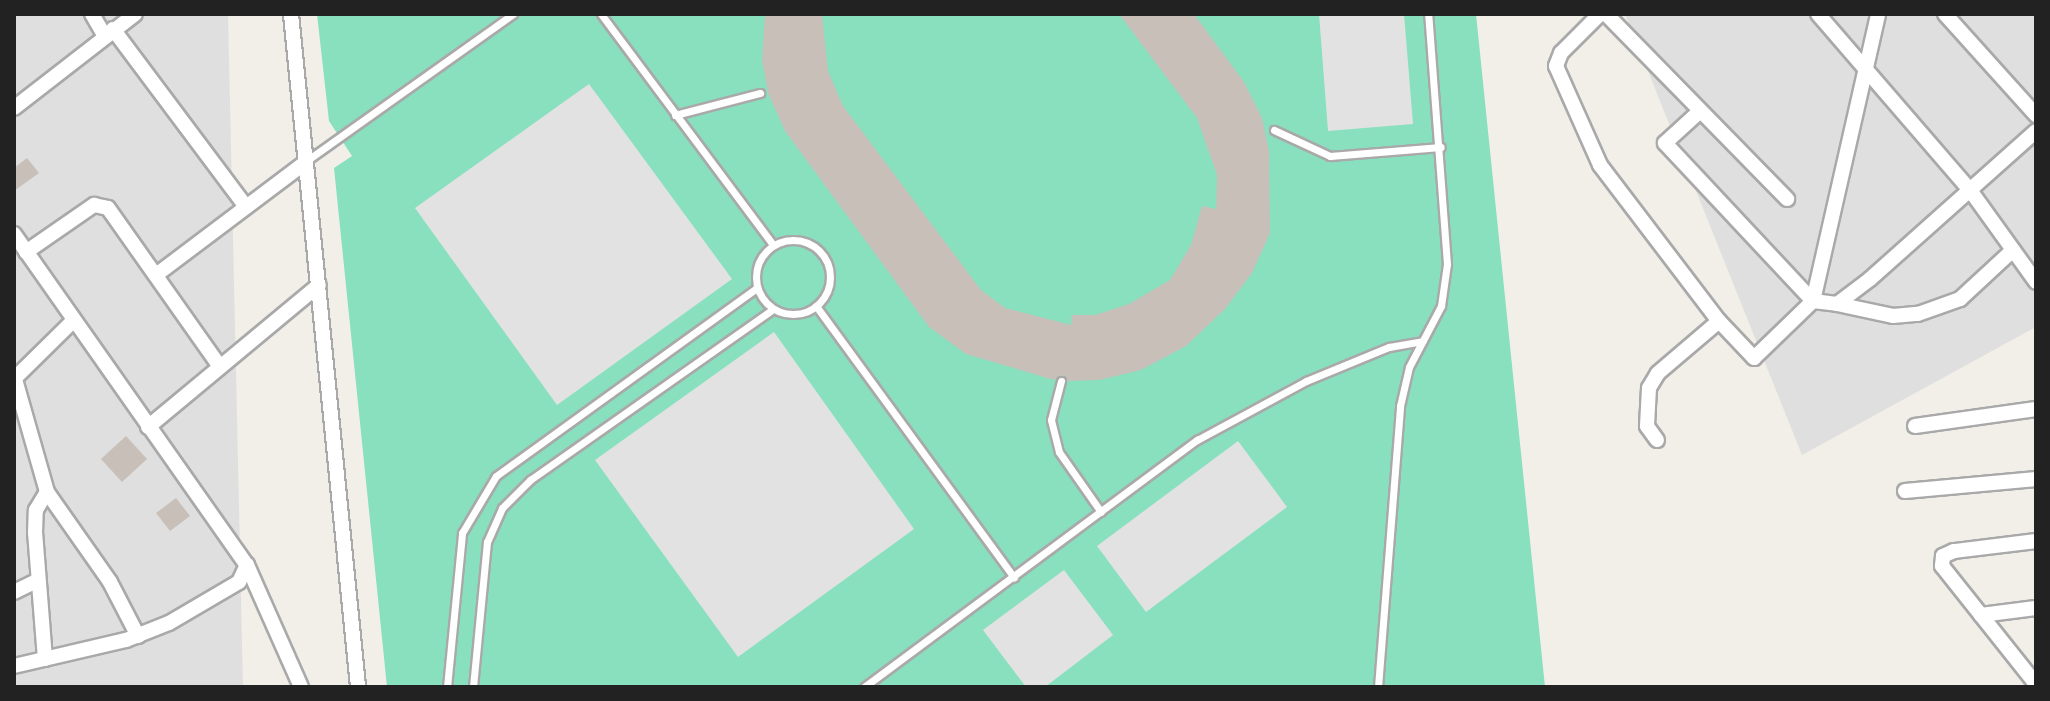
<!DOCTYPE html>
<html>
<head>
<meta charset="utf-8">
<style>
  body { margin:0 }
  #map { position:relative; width:2050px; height:701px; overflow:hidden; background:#f2efe9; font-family:Barlow,sans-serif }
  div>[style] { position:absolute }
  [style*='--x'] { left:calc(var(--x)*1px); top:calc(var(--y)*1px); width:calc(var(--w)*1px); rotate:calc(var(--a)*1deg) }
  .residential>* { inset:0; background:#e0dfdf }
  .pitch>* { inset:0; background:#88e0be }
  .parking>* { inset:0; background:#e2e2e2 }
  .building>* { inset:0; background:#c7bfb8 }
  .roads { filter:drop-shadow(2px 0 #a9a9a9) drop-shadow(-2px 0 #a9a9a9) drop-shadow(0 2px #a9a9a9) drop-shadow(0 -2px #a9a9a9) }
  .lane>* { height:7px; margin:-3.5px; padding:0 3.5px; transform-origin:3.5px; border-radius:3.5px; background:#fff }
  .lane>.ring { margin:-3.5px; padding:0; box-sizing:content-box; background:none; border:7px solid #fff; border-radius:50% }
  .street>* { height:14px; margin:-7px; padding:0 7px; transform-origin:7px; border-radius:7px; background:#fff }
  span { translate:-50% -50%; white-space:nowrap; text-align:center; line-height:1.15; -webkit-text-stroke:8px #fff; paint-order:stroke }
  .frame { position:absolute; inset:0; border:16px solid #222; pointer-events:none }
</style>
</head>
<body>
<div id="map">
  <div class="residential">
    <div style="clip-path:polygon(14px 14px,228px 14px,243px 687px,14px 687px)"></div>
    <div style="clip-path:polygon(1625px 14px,2036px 14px,2036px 327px,1802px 455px)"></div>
  </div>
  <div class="pitch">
    <div style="clip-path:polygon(317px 14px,1476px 14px,1545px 687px,387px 687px,334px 168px,352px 156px,329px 121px)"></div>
  </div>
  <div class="parking">
    <div style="clip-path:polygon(1319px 14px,1404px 14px,1413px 124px,1328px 131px)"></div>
    <div style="clip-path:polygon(589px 84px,732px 279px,557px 405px,415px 208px)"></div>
    <div style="clip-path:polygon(774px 332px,914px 529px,738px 657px,595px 460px)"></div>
    <div style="clip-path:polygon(1238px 441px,1287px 507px,1146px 612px,1097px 546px)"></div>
    <div style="clip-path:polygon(1064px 570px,1113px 635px,1045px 687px,1026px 687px,983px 630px)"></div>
  </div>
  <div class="building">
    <div style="clip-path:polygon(765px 14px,822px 14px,828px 71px,843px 106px,981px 290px,1005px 308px,1071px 325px,1072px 315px,1095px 315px,1129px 304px,1170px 280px,1191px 245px,1202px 206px,1216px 209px,1217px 175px,1197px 118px,1119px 14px,1194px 14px,1244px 82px,1262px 118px,1269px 151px,1270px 233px,1252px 273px,1225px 309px,1186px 346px,1141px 370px,1099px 380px,1067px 381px,1062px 375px,1054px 380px,966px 354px,929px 327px,785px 131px,768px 93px,762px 60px)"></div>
    <div style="clip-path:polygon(27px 158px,39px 173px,14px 191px,14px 168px)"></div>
    <div style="clip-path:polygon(126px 436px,147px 459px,122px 482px,101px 459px)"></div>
    <div style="clip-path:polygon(176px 498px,190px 516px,170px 531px,156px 513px)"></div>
  </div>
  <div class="roads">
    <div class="lane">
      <div style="--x:601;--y:14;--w:288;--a:53.3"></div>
      <div style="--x:675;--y:115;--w:88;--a:-14.5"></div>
      <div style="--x:1274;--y:130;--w:62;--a:24.9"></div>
      <div style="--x:1330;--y:156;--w:111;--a:-4.6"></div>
      <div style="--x:306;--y:161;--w:254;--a:-35.4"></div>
      <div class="ring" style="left:756px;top:240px;width:67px;height:67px"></div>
      <div style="--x:816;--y:306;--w:336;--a:53.9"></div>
      <div style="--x:1061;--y:381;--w:40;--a:104.4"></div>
      <div style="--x:1051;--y:420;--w:33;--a:76"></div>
      <div style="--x:1059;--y:452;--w:73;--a:55"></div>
      <div style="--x:447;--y:687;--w:155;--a:-84.4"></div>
      <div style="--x:462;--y:533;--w:66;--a:-59.2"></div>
      <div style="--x:496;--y:476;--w:322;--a:-35.8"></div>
      <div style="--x:473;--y:687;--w:146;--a:-84.5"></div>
      <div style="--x:487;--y:542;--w:37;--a:-66"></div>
      <div style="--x:502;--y:508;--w:40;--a:-45"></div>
      <div style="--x:530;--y:480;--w:297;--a:-35.1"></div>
      <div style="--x:864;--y:687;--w:415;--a:-36.6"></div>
      <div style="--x:1197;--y:440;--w:124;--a:-28.4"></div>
      <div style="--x:1306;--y:381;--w:90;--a:-22.3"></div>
      <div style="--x:1389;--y:347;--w:34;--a:-10"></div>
      <div style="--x:1378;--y:687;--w:282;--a:-85.5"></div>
      <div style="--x:1400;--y:406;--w:40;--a:-77"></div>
      <div style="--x:1409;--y:367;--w:69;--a:-62.3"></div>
      <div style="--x:1441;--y:306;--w:42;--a:-81.9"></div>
      <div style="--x:1447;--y:264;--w:251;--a:-94.3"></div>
    </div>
    <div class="street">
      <div style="--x:92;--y:14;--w:24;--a:60"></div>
      <div style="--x:291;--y:14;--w:676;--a:84.31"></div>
      <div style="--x:1600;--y:14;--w:55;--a:135"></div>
      <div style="--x:1561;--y:53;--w:14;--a:111"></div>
      <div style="--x:1556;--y:66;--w:108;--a:66"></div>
      <div style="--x:1600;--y:165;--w:196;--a:52.7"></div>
      <div style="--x:1719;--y:321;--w:51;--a:46.6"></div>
      <div style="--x:1754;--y:358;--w:82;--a:-44"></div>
      <div style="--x:1813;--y:301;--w:24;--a:7"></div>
      <div style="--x:1837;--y:304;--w:41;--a:-37.1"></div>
      <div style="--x:1870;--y:279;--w:222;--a:-41.7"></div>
      <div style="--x:1606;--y:14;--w:259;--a:45.6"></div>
      <div style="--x:1818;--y:14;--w:233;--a:49.2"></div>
      <div style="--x:1970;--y:190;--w:113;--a:54.3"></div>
      <div style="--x:1945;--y:14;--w:136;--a:48"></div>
      <div style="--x:113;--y:29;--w:222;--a:53.2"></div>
      <div style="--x:14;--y:108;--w:153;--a:-37.8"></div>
      <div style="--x:1699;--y:112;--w:46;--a:137.6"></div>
      <div style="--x:1665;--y:143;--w:216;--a:46.9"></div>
      <div style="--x:1813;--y:301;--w:294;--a:-77.2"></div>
      <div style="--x:14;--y:234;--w:405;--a:54.9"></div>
      <div style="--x:247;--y:565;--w:133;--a:66.1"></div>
      <div style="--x:26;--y:252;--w:83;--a:-34.7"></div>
      <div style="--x:94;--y:205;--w:14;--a:12"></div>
      <div style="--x:108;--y:208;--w:194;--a:54.8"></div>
      <div style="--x:156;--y:275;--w:188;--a:-37"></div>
      <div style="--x:1837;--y:304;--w:57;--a:12.1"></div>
      <div style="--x:1893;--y:316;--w:25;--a:-5"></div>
      <div style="--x:1918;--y:314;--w:45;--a:-19.7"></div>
      <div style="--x:1960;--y:299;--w:72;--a:-42.8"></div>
      <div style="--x:14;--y:376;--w:121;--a:74.1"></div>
      <div style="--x:47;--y:492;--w:110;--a:55"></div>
      <div style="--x:110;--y:582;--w:61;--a:62.6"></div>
      <div style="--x:14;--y:379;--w:83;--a:-44.5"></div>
      <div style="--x:1915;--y:426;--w:122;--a:-8"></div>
      <div style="--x:148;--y:427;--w:222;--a:-39.7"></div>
      <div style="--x:1657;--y:440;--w:17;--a:-126"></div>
      <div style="--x:1647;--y:426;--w:38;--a:-87"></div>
      <div style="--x:1649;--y:388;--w:17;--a:-59"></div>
      <div style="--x:1658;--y:373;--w:80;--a:-40.4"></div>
      <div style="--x:1905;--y:491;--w:132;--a:-5.2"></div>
      <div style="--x:2036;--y:541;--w:83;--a:173"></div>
      <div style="--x:1954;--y:551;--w:12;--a:156"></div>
      <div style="--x:1943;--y:556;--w:10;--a:96"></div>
      <div style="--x:1942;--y:566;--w:151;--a:51.5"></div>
      <div style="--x:14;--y:592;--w:25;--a:-26"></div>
      <div style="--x:1981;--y:615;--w:55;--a:-7.3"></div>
      <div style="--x:45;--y:659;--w:126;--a:-94.5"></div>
      <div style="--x:35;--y:533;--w:23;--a:-88"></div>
      <div style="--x:36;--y:510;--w:21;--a:-59"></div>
      <div style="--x:14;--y:666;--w:115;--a:-13.1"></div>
      <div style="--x:126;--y:640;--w:46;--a:-21.6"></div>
      <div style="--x:169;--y:623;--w:81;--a:-30.4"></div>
      <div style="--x:239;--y:582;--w:19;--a:-65"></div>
    </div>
  </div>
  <div class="frame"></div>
</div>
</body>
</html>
